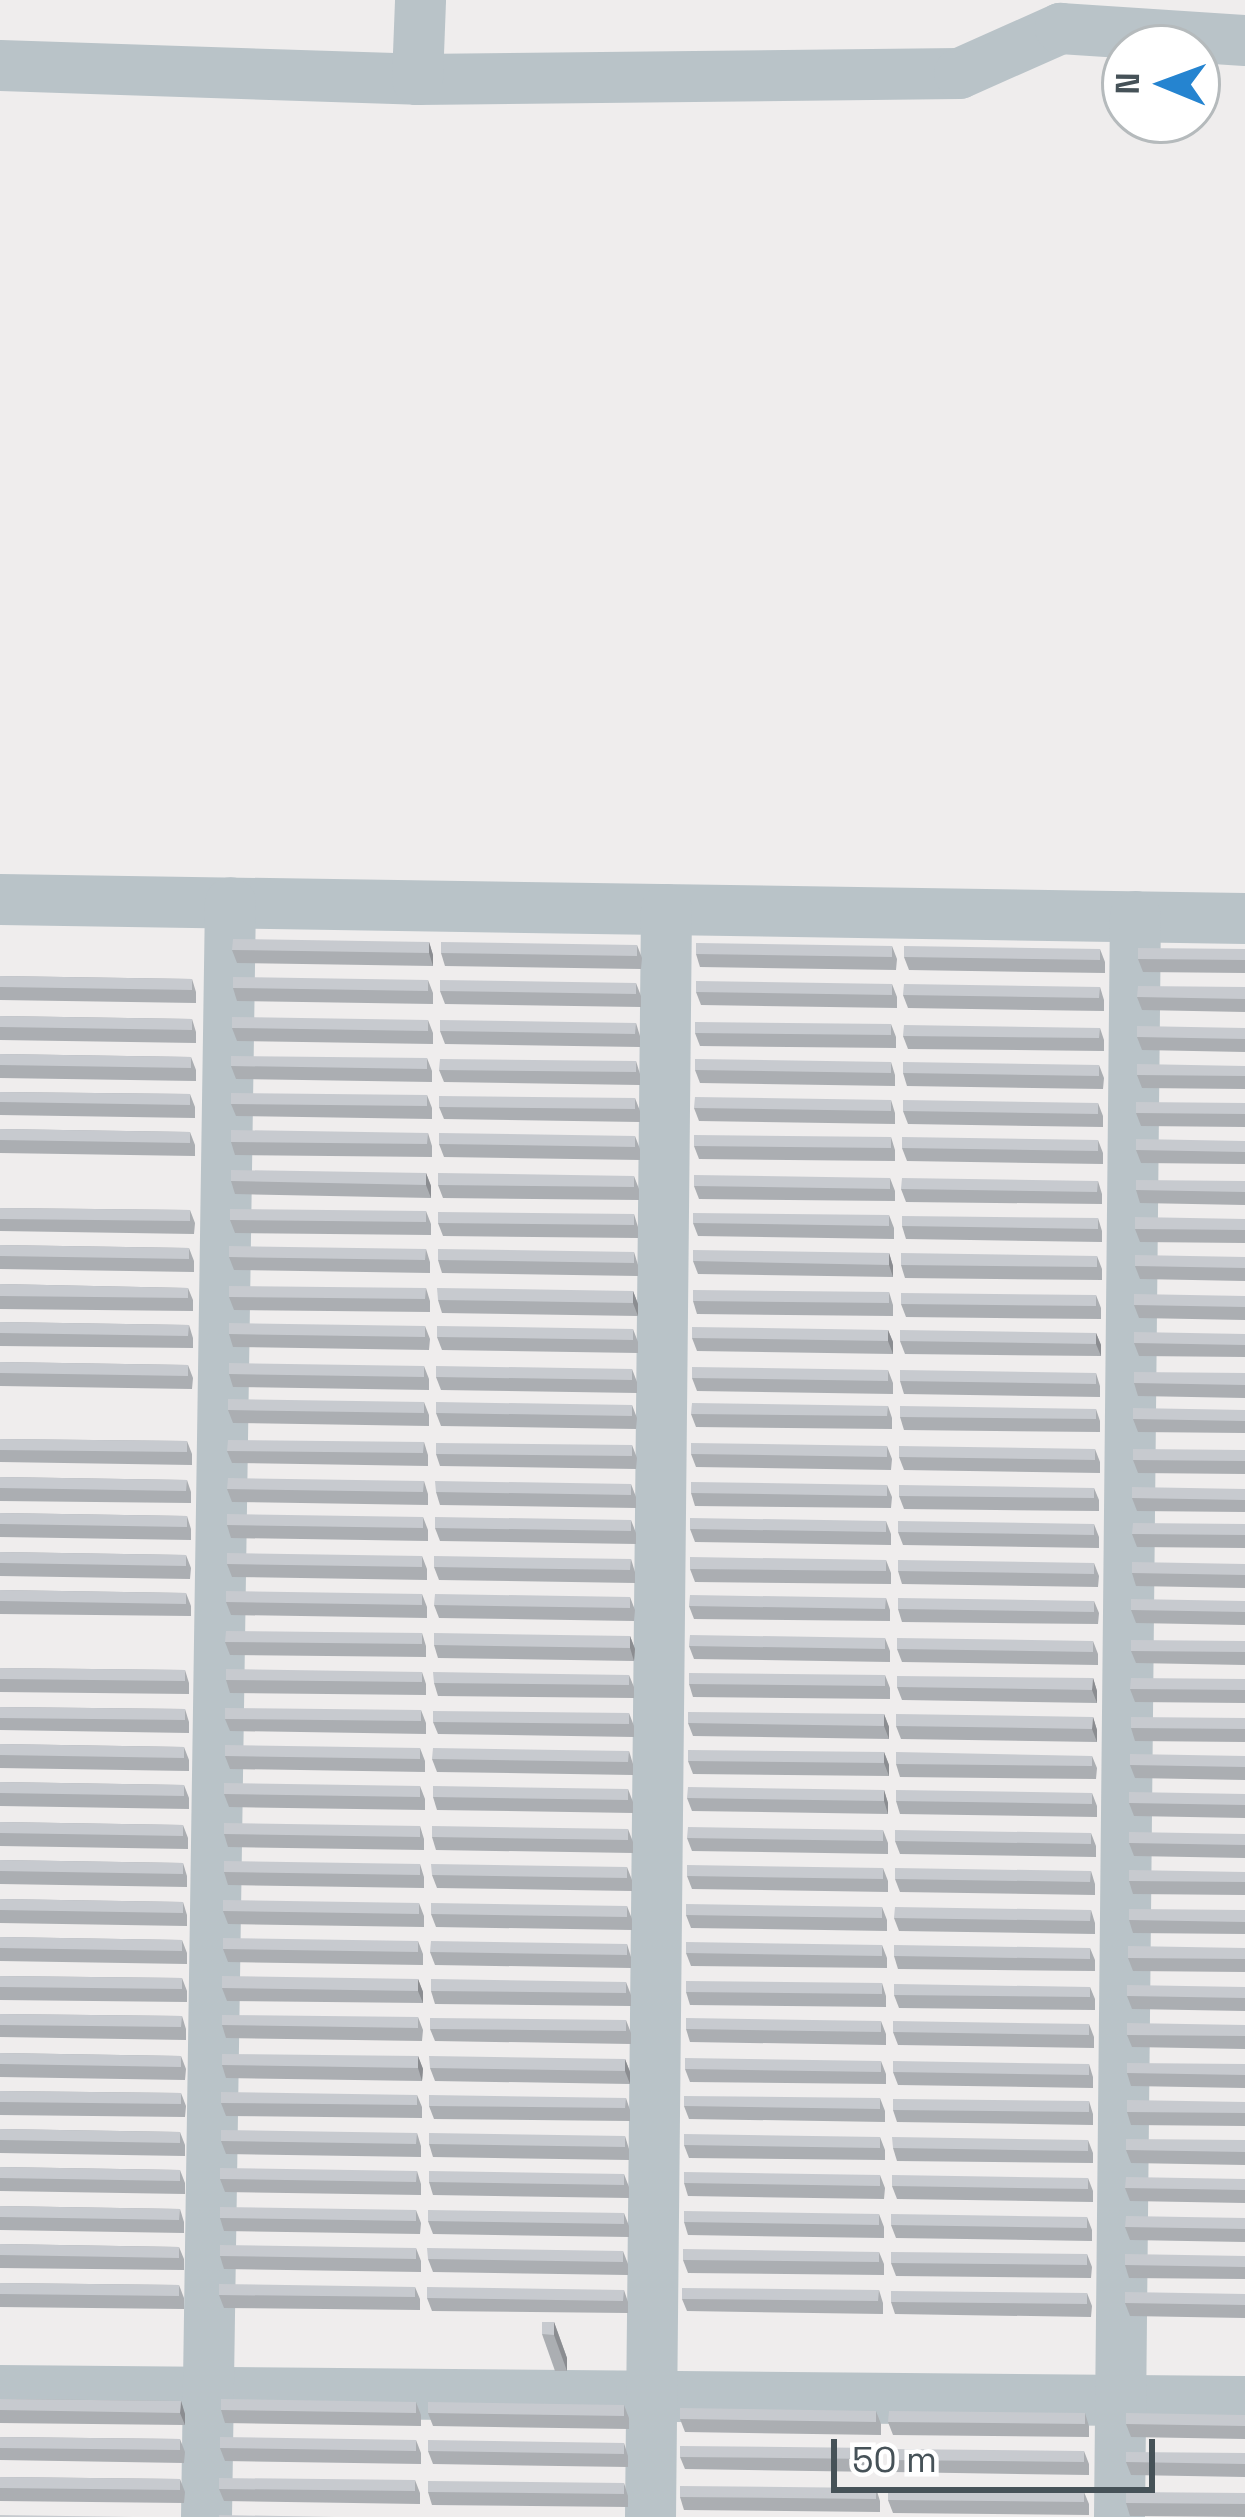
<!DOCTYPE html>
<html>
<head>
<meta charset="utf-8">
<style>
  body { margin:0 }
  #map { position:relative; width:1245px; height:2517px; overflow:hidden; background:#efeded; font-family:"Space Grotesk",sans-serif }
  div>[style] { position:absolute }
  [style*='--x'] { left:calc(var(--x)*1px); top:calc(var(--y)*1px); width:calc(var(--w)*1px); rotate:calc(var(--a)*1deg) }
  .minor>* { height:51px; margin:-25.5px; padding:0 25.5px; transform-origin:25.5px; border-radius:25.5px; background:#b9c3c8 }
  .wall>* { inset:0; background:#abaeb2 }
  .shaded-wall>* { inset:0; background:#8b8d91 }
  .building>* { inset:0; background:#c7cacf }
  span { translate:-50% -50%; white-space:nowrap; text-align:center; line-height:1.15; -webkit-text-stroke:9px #fff; paint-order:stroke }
  .north { position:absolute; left:1101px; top:24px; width:120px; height:120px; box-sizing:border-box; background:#fff; border:3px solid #b5babc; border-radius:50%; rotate:271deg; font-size:33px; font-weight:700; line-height:48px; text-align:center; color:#465258 }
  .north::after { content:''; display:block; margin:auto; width:42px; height:54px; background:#2584d0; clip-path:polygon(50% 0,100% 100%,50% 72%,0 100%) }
  .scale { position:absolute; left:831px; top:2439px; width:324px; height:54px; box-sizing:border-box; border:6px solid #465258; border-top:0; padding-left:15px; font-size:36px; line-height:42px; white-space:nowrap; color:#465258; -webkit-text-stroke:9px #fff; paint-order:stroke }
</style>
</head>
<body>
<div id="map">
  <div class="minor">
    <div style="--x:0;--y:65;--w:417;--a:1.9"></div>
    <div style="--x:417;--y:79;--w:542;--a:-0.63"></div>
    <div style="--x:959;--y:73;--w:111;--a:-24"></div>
    <div style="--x:1060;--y:28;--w:185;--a:3.7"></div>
    <div style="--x:417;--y:79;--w:79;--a:-87.8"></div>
    <div style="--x:0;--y:899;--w:1245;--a:0.87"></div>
    <div style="--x:0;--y:2390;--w:1245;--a:0.51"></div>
    <div style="--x:206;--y:2517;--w:1615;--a:-89.15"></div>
    <div style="--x:650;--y:2517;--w:1608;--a:-89.43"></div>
    <div style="--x:1119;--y:2517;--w:1601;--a:-89.43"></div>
  </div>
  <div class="wall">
    <div style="clip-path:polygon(429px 942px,433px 955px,433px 966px,237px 963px,232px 950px)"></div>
    <div style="clip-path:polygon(637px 945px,642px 958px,641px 969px,445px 966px,441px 953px)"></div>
    <div style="clip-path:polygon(892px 946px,897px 959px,896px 970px,700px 967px,696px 954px)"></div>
    <div style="clip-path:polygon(1100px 949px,1105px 962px,1105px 973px,909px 970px,904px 957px)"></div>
    <div style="clip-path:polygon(1245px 949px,1245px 973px,1143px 972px,1138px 959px)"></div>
    <div style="clip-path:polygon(0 976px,192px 979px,196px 992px,196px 1003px,0 1000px)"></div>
    <div style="clip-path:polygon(428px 980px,433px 993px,433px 1004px,237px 1001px,233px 988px)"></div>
    <div style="clip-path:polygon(636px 983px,641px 996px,641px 1007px,445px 1004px,440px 991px)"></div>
    <div style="clip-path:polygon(892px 984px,897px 997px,897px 1008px,701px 1005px,696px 992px)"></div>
    <div style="clip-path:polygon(1100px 987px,1104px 1000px,1104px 1011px,908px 1008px,903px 995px)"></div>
    <div style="clip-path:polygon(1245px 987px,1245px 1012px,1142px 1010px,1137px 997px)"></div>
    <div style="clip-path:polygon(0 1016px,192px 1019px,196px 1032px,196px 1043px,0 1040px)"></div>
    <div style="clip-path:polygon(428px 1020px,433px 1033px,433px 1044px,237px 1041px,232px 1028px)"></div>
    <div style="clip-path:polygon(636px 1023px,640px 1036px,640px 1047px,445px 1044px,440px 1031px)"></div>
    <div style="clip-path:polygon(891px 1024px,896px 1037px,896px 1048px,700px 1046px,695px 1033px)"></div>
    <div style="clip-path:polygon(1100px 1028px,1104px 1040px,1104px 1051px,908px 1049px,903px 1036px)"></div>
    <div style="clip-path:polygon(1245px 1028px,1245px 1052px,1142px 1050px,1137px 1037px)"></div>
    <div style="clip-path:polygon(0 1054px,191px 1057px,196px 1070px,196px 1081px,0 1078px)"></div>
    <div style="clip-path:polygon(427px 1058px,432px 1071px,432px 1082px,236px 1079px,231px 1066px)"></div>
    <div style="clip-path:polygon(636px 1061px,640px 1074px,640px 1085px,444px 1082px,439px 1070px)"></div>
    <div style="clip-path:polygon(891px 1062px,895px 1075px,895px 1086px,700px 1083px,695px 1070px)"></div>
    <div style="clip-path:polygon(1099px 1065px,1104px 1078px,1103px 1089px,907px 1086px,903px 1073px)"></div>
    <div style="clip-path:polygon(1245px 1066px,1245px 1089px,1142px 1088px,1137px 1075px)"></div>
    <div style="clip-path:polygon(0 1092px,190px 1094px,195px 1107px,195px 1118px,0 1115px)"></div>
    <div style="clip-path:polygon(427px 1095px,432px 1108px,432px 1119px,236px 1116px,231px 1104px)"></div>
    <div style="clip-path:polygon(635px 1098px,640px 1111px,640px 1122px,444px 1119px,439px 1107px)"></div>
    <div style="clip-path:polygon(891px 1100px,895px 1113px,895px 1124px,699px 1121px,694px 1108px)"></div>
    <div style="clip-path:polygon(1098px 1103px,1103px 1116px,1103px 1127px,908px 1124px,903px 1111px)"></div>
    <div style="clip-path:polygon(1245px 1103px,1245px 1127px,1141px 1126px,1136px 1113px)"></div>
    <div style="clip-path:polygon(0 1129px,190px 1132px,195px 1145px,195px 1156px,0 1153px)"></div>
    <div style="clip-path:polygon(428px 1133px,432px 1146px,432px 1157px,235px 1155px,231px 1142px)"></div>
    <div style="clip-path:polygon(635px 1136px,640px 1149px,640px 1160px,444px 1157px,439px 1144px)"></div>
    <div style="clip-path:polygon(891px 1137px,895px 1150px,895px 1161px,699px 1159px,694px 1146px)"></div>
    <div style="clip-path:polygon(1098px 1140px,1103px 1153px,1103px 1164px,907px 1161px,902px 1148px)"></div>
    <div style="clip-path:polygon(1245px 1141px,1245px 1164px,1141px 1163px,1136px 1150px)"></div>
    <div style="clip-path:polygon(426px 1173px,431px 1186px,431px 1198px,235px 1194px,231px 1181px)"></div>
    <div style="clip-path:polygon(634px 1176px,639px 1189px,639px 1200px,443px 1198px,438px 1185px)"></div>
    <div style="clip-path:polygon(890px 1178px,895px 1191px,895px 1201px,699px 1199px,694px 1186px)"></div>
    <div style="clip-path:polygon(1098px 1181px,1102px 1194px,1102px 1204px,906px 1202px,901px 1189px)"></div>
    <div style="clip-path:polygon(1245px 1181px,1245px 1205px,1140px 1203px,1136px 1190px)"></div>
    <div style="clip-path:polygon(0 1208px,190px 1210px,195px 1223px,194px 1234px,0 1231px)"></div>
    <div style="clip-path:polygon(426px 1211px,431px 1224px,431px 1235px,235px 1233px,230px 1220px)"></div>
    <div style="clip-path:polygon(634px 1214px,638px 1227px,638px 1238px,443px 1236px,438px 1223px)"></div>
    <div style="clip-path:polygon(889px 1215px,894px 1228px,894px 1239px,698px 1236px,693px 1223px)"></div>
    <div style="clip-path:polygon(1098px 1218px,1102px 1231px,1102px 1242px,906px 1239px,902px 1226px)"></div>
    <div style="clip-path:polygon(1245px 1219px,1245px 1243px,1140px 1242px,1135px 1229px)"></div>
    <div style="clip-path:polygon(0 1245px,189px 1248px,194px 1261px,194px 1272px,0 1269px)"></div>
    <div style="clip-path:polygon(426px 1249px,430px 1262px,430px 1273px,234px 1270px,229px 1257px)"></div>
    <div style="clip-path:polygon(634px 1252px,638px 1265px,638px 1276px,442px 1273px,438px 1260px)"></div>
    <div style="clip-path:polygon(889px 1253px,893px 1266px,893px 1277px,698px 1274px,693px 1261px)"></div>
    <div style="clip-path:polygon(1097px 1256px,1102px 1269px,1102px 1280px,905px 1278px,901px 1265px)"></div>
    <div style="clip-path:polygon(1245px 1257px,1245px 1281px,1140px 1279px,1135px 1266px)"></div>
    <div style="clip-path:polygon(0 1284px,188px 1288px,193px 1300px,193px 1311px,0 1309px)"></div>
    <div style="clip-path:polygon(426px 1288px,430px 1301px,430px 1312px,234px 1310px,229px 1297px)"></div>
    <div style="clip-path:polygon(633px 1291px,638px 1304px,638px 1316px,442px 1313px,438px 1300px)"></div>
    <div style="clip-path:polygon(889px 1292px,893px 1305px,893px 1316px,697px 1314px,693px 1301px)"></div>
    <div style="clip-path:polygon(1096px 1295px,1101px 1308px,1101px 1319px,906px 1317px,901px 1304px)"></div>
    <div style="clip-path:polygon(1245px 1296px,1245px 1320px,1139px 1318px,1134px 1305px)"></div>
    <div style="clip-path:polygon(0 1322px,189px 1325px,193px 1338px,193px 1348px,0 1346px)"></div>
    <div style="clip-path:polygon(425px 1326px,430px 1339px,429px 1350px,233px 1347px,229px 1334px)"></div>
    <div style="clip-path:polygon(633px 1329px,638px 1342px,638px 1353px,442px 1350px,437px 1337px)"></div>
    <div style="clip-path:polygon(888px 1330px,893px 1342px,893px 1354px,697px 1351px,692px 1338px)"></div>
    <div style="clip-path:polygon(1096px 1333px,1101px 1345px,1101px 1356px,905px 1354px,900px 1341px)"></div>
    <div style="clip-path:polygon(1245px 1334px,1245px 1357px,1139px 1356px,1134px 1343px)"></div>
    <div style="clip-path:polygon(0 1362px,188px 1365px,193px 1378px,192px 1389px,0 1386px)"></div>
    <div style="clip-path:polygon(424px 1366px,429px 1379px,429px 1390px,233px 1387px,229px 1374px)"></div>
    <div style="clip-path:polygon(632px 1369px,637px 1382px,637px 1393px,441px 1390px,436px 1377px)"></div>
    <div style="clip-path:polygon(888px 1370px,893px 1383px,893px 1394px,697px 1391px,692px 1378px)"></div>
    <div style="clip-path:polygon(1096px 1373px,1100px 1386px,1100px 1397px,904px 1394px,900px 1381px)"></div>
    <div style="clip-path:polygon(1245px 1373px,1245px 1398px,1138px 1396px,1134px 1383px)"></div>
    <div style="clip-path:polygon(424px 1402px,429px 1415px,429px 1426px,233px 1423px,228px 1410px)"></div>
    <div style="clip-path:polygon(632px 1405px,637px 1418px,636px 1429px,441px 1426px,436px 1413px)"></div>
    <div style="clip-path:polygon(888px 1406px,892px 1418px,892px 1429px,696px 1427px,691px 1414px)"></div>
    <div style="clip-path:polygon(1096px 1409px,1100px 1421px,1100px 1432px,904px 1430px,900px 1417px)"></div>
    <div style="clip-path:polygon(1245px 1410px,1245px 1433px,1138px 1432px,1133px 1419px)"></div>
    <div style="clip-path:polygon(0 1439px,187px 1441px,192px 1454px,192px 1465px,0 1462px)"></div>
    <div style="clip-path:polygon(424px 1442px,428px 1455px,428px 1466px,232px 1463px,227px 1451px)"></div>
    <div style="clip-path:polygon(632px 1445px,637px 1458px,636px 1469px,440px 1466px,436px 1454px)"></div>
    <div style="clip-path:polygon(887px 1446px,892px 1459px,891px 1470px,696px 1467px,691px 1454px)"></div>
    <div style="clip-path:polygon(1095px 1449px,1100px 1462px,1100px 1473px,904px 1470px,899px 1457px)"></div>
    <div style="clip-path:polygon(1245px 1450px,1245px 1474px,1138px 1473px,1133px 1460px)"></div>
    <div style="clip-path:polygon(0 1477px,187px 1480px,191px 1492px,191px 1503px,0 1501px)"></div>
    <div style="clip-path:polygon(424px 1481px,428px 1494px,428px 1505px,232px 1502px,227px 1489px)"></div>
    <div style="clip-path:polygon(631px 1484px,636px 1497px,636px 1508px,440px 1505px,436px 1492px)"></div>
    <div style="clip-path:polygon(887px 1485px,892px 1497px,891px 1508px,695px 1506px,691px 1493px)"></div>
    <div style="clip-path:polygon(1094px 1488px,1099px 1500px,1099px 1511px,904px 1509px,899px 1496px)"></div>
    <div style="clip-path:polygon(1245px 1489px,1245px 1512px,1137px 1511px,1132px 1498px)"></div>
    <div style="clip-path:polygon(0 1513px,187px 1516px,191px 1529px,191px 1540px,0 1537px)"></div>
    <div style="clip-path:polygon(423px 1517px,428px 1530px,428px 1541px,231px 1538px,227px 1525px)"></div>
    <div style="clip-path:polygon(631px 1520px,636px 1533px,636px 1544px,440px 1541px,435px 1528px)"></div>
    <div style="clip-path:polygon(886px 1521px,891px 1534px,891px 1545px,695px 1542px,690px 1529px)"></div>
    <div style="clip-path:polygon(1094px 1524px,1099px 1537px,1099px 1548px,903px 1545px,898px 1532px)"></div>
    <div style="clip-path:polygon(1245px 1524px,1245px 1548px,1137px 1547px,1132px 1534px)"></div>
    <div style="clip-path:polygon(0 1552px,186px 1555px,191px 1568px,190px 1579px,0 1576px)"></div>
    <div style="clip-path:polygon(422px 1556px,427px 1569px,427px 1580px,232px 1577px,227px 1564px)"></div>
    <div style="clip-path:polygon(631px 1559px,635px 1572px,635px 1583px,439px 1580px,434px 1567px)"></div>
    <div style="clip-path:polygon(886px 1560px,891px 1573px,891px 1584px,695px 1582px,690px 1569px)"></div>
    <div style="clip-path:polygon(1094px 1563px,1099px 1576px,1098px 1587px,902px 1584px,898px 1571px)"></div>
    <div style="clip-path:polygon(1245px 1564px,1245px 1588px,1136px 1586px,1132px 1573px)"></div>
    <div style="clip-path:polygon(0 1590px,186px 1593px,191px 1606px,191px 1616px,0 1614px)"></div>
    <div style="clip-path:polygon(422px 1594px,427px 1607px,427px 1618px,231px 1615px,226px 1602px)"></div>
    <div style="clip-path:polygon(630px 1597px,635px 1610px,634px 1621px,439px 1618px,434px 1605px)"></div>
    <div style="clip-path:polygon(886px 1598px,890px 1610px,890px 1621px,694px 1619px,689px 1606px)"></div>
    <div style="clip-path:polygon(1094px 1601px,1099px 1613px,1098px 1624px,902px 1622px,898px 1609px)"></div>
    <div style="clip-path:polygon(1245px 1601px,1245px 1625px,1136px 1623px,1131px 1610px)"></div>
    <div style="clip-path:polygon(422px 1633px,426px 1646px,426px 1657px,230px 1655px,225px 1642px)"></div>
    <div style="clip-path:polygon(630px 1636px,635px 1649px,634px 1661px,438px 1658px,434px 1645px)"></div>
    <div style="clip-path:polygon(885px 1638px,890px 1651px,890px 1662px,694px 1659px,689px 1646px)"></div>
    <div style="clip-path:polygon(1093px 1641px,1098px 1654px,1098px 1665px,902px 1662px,897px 1649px)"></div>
    <div style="clip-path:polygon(1245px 1641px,1245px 1665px,1136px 1663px,1131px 1651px)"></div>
    <div style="clip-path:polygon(0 1668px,185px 1670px,189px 1683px,189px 1694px,0 1692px)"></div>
    <div style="clip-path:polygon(422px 1672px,426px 1684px,426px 1695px,230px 1693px,226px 1680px)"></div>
    <div style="clip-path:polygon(629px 1675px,634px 1687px,634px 1698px,438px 1696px,434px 1683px)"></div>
    <div style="clip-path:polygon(885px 1675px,890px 1688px,890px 1699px,693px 1697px,689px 1684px)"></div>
    <div style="clip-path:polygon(1093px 1678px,1097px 1691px,1097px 1703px,902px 1700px,897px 1687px)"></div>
    <div style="clip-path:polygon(1245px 1679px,1245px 1703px,1135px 1702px,1130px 1689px)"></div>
    <div style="clip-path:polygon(0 1707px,185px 1709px,189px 1722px,189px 1733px,0 1730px)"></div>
    <div style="clip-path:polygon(421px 1710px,426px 1723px,426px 1734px,230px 1731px,225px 1719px)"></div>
    <div style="clip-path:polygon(629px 1713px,634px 1726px,634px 1737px,438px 1734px,433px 1722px)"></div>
    <div style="clip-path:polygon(884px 1714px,889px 1727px,889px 1739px,693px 1736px,688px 1723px)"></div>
    <div style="clip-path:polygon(1093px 1717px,1097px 1730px,1097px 1742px,901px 1739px,896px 1726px)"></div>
    <div style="clip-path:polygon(1245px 1718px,1245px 1742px,1135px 1741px,1131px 1728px)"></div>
    <div style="clip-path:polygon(0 1744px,184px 1747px,189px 1760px,189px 1771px,0 1768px)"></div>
    <div style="clip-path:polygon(420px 1748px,425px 1761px,425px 1772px,230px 1769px,225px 1756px)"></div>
    <div style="clip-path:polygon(629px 1751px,633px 1764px,633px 1775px,437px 1772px,432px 1759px)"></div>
    <div style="clip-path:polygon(884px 1752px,889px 1765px,889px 1776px,693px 1774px,688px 1761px)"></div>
    <div style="clip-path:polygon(1092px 1756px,1097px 1768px,1096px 1779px,900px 1777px,896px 1764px)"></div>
    <div style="clip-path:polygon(1245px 1756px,1245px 1780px,1135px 1778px,1130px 1765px)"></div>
    <div style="clip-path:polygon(0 1782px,184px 1785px,189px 1798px,189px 1809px,0 1806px)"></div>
    <div style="clip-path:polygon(420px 1786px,425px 1799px,425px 1810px,229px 1807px,224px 1794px)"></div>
    <div style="clip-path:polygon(628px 1789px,633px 1802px,633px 1813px,437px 1810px,433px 1797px)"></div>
    <div style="clip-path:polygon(884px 1790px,888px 1803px,888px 1814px,692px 1811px,687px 1798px)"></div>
    <div style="clip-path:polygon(1092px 1793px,1097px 1806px,1097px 1817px,900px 1814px,896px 1801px)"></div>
    <div style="clip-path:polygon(1245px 1794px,1245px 1818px,1134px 1816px,1129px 1803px)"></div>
    <div style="clip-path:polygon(0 1822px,183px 1825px,188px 1838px,188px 1849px,0 1846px)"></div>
    <div style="clip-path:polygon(420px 1826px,424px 1839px,424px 1850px,228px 1847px,224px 1834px)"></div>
    <div style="clip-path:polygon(628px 1829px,633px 1842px,633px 1853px,436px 1850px,432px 1837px)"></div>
    <div style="clip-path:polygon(883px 1830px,888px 1843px,888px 1854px,692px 1851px,687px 1838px)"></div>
    <div style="clip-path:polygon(1091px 1833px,1096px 1846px,1096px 1857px,900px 1854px,895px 1841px)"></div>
    <div style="clip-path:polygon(1245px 1834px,1245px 1858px,1134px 1856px,1129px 1843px)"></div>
    <div style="clip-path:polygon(0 1860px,183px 1863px,187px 1876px,187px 1887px,0 1884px)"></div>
    <div style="clip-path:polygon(420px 1864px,424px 1877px,424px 1888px,228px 1885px,224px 1872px)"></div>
    <div style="clip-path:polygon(627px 1867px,632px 1880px,632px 1891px,437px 1888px,432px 1875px)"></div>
    <div style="clip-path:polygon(883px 1868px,888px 1881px,888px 1892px,692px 1889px,687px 1876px)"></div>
    <div style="clip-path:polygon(1091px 1871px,1095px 1884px,1095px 1895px,900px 1892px,895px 1879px)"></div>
    <div style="clip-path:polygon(1245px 1872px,1245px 1895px,1133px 1894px,1129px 1881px)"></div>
    <div style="clip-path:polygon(0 1899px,183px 1902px,187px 1915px,187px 1926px,0 1923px)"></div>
    <div style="clip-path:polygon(419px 1903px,424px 1916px,424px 1927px,228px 1924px,223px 1911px)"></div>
    <div style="clip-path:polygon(627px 1906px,632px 1919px,632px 1930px,436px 1927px,431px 1914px)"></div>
    <div style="clip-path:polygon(882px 1907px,887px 1920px,887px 1931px,691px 1928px,686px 1915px)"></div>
    <div style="clip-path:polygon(1091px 1910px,1095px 1923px,1095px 1934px,899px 1931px,894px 1918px)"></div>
    <div style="clip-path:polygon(1245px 1910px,1245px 1934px,1133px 1933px,1129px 1920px)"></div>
    <div style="clip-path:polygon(0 1937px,182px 1940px,187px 1953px,187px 1964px,0 1961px)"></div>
    <div style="clip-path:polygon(418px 1941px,423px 1954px,423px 1965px,228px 1962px,223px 1949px)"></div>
    <div style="clip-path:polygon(627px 1944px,631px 1957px,631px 1968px,435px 1965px,430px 1952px)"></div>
    <div style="clip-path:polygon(882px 1945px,887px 1958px,887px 1968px,691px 1966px,686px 1953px)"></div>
    <div style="clip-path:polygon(1090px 1948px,1095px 1960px,1095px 1971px,898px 1969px,894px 1956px)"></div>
    <div style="clip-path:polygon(1245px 1948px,1245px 1972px,1133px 1971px,1128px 1958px)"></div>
    <div style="clip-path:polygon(0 1976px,182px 1978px,187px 1991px,187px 2002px,0 2000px)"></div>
    <div style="clip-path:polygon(418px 1979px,423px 1992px,423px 2003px,227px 2001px,222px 1988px)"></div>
    <div style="clip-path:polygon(626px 1982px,631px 1995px,631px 2006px,435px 2004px,431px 1991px)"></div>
    <div style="clip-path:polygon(882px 1983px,886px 1996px,886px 2007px,690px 2005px,686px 1992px)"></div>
    <div style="clip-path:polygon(1090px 1987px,1095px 1999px,1095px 2010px,899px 2008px,894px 1995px)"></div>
    <div style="clip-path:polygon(1245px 1987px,1245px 2011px,1132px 2009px,1127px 1996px)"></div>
    <div style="clip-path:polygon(0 2014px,182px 2016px,186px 2029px,186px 2040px,0 2037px)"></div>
    <div style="clip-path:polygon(418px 2017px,423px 2030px,422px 2041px,226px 2038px,222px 2025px)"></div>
    <div style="clip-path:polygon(626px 2020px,631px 2033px,631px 2044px,435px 2041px,430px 2029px)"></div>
    <div style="clip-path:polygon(881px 2021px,886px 2034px,886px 2045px,690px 2042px,686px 2029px)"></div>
    <div style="clip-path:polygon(1089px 2024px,1094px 2037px,1094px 2048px,898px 2045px,893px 2032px)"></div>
    <div style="clip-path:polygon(1245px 2025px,1245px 2049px,1132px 2047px,1127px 2035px)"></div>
    <div style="clip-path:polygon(0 2053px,181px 2056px,186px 2069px,185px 2080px,0 2077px)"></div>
    <div style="clip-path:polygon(418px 2056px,423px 2069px,422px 2081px,226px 2078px,222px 2065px)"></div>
    <div style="clip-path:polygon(625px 2059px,630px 2072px,630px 2084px,435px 2081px,430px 2068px)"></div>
    <div style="clip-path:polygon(881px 2061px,886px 2074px,886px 2084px,690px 2082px,685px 2069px)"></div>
    <div style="clip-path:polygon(1089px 2064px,1093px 2077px,1093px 2088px,898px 2085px,893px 2072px)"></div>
    <div style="clip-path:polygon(1245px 2064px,1245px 2088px,1131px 2086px,1127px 2073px)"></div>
    <div style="clip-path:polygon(0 2091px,181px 2093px,186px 2106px,185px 2117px,0 2115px)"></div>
    <div style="clip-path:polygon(417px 2095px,422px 2107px,422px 2118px,226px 2116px,221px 2103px)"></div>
    <div style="clip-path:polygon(626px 2098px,630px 2110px,630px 2121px,434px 2119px,429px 2106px)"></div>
    <div style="clip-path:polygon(880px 2098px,885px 2111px,885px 2122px,689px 2119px,684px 2106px)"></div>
    <div style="clip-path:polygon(1089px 2101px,1093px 2114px,1093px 2125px,897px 2122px,893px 2110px)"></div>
    <div style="clip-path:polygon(1245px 2102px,1245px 2126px,1131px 2125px,1127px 2112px)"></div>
    <div style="clip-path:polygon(0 2129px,180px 2132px,185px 2145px,185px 2156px,0 2153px)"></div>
    <div style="clip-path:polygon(417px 2133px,421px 2146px,421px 2157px,226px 2154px,221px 2141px)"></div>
    <div style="clip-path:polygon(625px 2136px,629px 2149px,629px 2160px,433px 2157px,429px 2144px)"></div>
    <div style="clip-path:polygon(880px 2137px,885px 2150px,885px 2160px,689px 2158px,684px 2145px)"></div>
    <div style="clip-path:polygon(1088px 2140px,1093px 2153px,1093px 2163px,897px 2161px,893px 2148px)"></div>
    <div style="clip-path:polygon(1245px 2140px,1245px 2165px,1131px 2163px,1126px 2150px)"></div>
    <div style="clip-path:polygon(0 2167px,180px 2170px,185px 2183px,185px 2194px,0 2191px)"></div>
    <div style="clip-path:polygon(417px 2171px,421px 2184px,421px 2195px,225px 2192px,220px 2179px)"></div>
    <div style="clip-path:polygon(624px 2174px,629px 2187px,629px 2198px,433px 2195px,429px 2182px)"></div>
    <div style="clip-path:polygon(880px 2175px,885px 2188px,884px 2199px,688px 2196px,684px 2183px)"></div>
    <div style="clip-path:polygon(1088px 2178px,1093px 2191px,1093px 2202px,897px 2199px,892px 2186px)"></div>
    <div style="clip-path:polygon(1245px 2179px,1245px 2203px,1130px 2201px,1125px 2188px)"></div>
    <div style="clip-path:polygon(0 2206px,180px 2209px,184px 2222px,184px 2233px,0 2230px)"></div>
    <div style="clip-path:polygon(416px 2210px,421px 2223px,420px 2234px,224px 2231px,220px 2218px)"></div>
    <div style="clip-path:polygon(624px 2213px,629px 2226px,629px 2237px,433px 2234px,428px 2221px)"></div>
    <div style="clip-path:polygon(879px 2214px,884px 2227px,884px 2238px,688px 2235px,684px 2222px)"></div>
    <div style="clip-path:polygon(1087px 2217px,1092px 2230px,1092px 2241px,896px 2238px,891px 2225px)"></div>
    <div style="clip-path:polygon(1245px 2218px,1245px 2242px,1130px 2240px,1125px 2227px)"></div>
    <div style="clip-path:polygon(0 2244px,179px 2247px,184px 2259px,184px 2270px,0 2268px)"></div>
    <div style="clip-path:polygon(416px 2248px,421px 2261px,421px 2272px,224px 2269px,220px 2256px)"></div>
    <div style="clip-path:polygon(623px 2251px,628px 2264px,628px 2275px,433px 2272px,428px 2259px)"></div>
    <div style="clip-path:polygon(879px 2252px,884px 2264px,884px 2275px,688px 2273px,683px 2260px)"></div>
    <div style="clip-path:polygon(1087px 2254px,1092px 2267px,1091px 2278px,896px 2276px,891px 2263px)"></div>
    <div style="clip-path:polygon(1245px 2256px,1245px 2279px,1129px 2278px,1125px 2265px)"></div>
    <div style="clip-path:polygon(0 2283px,179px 2285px,184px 2298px,184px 2309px,0 2307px)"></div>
    <div style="clip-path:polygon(415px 2287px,420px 2299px,420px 2310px,224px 2308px,219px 2295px)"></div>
    <div style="clip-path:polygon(624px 2290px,628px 2302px,628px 2313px,432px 2311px,427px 2298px)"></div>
    <div style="clip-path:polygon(879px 2290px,883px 2303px,883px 2314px,687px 2311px,682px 2299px)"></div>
    <div style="clip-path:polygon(1087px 2293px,1092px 2306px,1091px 2317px,895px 2314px,891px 2302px)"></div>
    <div style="clip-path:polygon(1245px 2294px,1245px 2318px,1130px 2316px,1125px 2303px)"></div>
    <div style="clip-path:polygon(554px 2322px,567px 2358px,567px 2371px,555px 2371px,542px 2334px)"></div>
    <div style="clip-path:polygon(0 2399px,181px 2401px,185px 2414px,185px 2425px,0 2423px)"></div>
    <div style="clip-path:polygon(416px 2402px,421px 2415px,421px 2426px,225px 2423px,221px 2410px)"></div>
    <div style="clip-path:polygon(624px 2405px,629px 2418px,629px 2429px,433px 2426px,428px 2413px)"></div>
    <div style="clip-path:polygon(876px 2411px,881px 2424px,881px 2435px,685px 2432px,680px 2419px)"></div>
    <div style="clip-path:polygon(1085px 2413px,1089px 2426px,1089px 2437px,893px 2435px,888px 2422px)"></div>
    <div style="clip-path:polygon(1245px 2415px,1245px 2439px,1131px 2437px,1126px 2424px)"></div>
    <div style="clip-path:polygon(0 2437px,180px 2439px,185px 2452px,184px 2463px,0 2460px)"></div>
    <div style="clip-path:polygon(416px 2440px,421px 2453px,421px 2464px,225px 2461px,220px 2448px)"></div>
    <div style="clip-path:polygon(624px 2443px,628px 2456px,628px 2467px,433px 2464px,428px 2451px)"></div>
    <div style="clip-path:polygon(876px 2448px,880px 2461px,880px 2472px,685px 2469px,680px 2457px)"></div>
    <div style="clip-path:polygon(1084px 2451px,1089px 2464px,1089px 2475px,893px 2472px,888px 2460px)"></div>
    <div style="clip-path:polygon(1245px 2453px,1245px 2477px,1131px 2475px,1126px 2462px)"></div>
    <div style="clip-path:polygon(0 2477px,180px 2479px,185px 2492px,184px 2503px,0 2501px)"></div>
    <div style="clip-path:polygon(415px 2480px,420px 2493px,420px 2504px,224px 2501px,219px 2489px)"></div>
    <div style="clip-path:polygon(624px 2483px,628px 2496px,628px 2507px,432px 2505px,428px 2492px)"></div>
    <div style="clip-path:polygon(876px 2488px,880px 2501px,880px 2512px,684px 2510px,680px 2497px)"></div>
    <div style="clip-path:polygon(1084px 2492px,1089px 2504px,1089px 2515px,893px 2513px,888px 2500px)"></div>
    <div style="clip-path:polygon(1245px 2493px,1245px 2517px,1130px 2516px,1126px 2503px)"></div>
  </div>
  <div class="shaded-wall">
    <div style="clip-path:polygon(429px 942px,433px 955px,433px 966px,429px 953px)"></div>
    <div style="clip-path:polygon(426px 1173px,431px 1186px,431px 1198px,426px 1185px)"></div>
    <div style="clip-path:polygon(889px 1253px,893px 1266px,893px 1277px,889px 1265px)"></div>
    <div style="clip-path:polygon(633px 1291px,638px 1304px,638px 1316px,633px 1303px)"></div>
    <div style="clip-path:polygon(888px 1330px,893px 1342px,893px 1354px,888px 1341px)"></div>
    <div style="clip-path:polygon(1096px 1333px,1101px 1345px,1101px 1356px,1096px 1344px)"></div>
    <div style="clip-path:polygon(630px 1636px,635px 1649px,634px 1661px,630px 1648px)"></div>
    <div style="clip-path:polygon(1093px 1678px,1097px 1691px,1097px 1703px,1092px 1690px)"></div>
    <div style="clip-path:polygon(884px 1714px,889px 1727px,889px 1739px,884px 1726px)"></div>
    <div style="clip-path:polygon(1093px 1717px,1097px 1730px,1097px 1742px,1092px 1729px)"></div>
    <div style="clip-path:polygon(884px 1752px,889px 1765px,889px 1776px,884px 1763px)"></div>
    <div style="clip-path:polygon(884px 1790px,888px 1803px,888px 1814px,884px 1801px)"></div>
    <div style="clip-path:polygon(418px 1979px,423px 1992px,423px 2003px,418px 1991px)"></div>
    <div style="clip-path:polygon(418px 2056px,423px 2069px,422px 2081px,418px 2068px)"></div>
    <div style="clip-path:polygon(625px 2059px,630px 2072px,630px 2084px,625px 2071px)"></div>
    <div style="clip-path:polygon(554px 2322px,567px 2358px,567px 2371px,554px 2335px)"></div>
    <div style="clip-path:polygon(181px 2401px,185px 2414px,185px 2425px,180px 2413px)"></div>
  </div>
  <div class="building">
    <div style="clip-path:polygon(233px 939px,429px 942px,429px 953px,232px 950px)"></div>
    <div style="clip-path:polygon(441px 942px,637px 945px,637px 956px,441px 953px)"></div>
    <div style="clip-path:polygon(696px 943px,892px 946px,892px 957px,696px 954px)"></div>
    <div style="clip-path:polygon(904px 946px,1100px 949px,1100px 960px,904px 957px)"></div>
    <div style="clip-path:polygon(1138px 948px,1245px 949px,1245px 960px,1138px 959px)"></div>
    <div style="clip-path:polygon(0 976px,192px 979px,192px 990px,0 987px)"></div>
    <div style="clip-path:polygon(233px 977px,428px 980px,428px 991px,233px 988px)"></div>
    <div style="clip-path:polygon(440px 980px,636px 983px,636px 994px,440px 991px)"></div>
    <div style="clip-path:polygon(696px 981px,892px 984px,892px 995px,696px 992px)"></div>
    <div style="clip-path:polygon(904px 984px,1100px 987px,1099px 998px,903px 995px)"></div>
    <div style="clip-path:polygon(1138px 986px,1245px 987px,1245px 999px,1137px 997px)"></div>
    <div style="clip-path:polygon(0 1016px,192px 1019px,192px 1030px,0 1027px)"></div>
    <div style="clip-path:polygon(232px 1017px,428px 1020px,428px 1031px,232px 1028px)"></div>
    <div style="clip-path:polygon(440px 1020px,636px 1023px,635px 1034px,440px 1031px)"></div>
    <div style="clip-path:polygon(695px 1022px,891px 1024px,891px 1035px,695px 1033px)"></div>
    <div style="clip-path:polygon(904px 1025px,1100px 1028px,1099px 1038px,903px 1036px)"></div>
    <div style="clip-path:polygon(1137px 1026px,1245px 1028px,1245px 1039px,1137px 1037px)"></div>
    <div style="clip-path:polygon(0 1054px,191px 1057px,191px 1068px,0 1065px)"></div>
    <div style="clip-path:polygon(231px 1056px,427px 1058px,427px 1069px,231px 1066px)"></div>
    <div style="clip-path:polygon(440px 1059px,636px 1061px,636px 1072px,439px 1070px)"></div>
    <div style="clip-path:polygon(695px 1059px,891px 1062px,891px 1073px,695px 1070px)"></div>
    <div style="clip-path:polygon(903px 1062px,1099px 1065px,1099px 1076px,903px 1073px)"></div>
    <div style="clip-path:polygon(1137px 1064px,1245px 1066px,1245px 1076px,1137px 1075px)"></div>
    <div style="clip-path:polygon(0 1092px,190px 1094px,190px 1105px,0 1102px)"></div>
    <div style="clip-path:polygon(231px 1093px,427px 1095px,427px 1106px,231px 1104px)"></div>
    <div style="clip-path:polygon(439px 1096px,635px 1098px,635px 1109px,439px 1107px)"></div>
    <div style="clip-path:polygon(695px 1097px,891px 1100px,891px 1111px,694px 1108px)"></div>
    <div style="clip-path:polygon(903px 1100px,1098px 1103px,1098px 1114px,903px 1111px)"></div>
    <div style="clip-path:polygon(1136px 1102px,1245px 1103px,1245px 1114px,1136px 1113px)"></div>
    <div style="clip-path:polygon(0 1129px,190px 1132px,190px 1143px,0 1140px)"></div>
    <div style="clip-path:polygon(231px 1130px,428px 1133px,427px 1144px,231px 1142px)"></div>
    <div style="clip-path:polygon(439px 1133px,635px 1136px,635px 1147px,439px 1144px)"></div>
    <div style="clip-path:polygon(694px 1135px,891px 1137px,891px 1148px,694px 1146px)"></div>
    <div style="clip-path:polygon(902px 1137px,1098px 1140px,1098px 1151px,902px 1148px)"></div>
    <div style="clip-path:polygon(1136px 1139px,1245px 1141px,1245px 1152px,1136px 1150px)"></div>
    <div style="clip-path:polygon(231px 1170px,426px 1173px,426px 1185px,231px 1181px)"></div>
    <div style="clip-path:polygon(438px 1173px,634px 1176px,634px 1187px,438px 1185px)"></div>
    <div style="clip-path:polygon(694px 1175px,890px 1178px,890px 1189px,694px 1186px)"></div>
    <div style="clip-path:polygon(902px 1178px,1098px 1181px,1097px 1192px,901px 1189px)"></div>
    <div style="clip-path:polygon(1136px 1180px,1245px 1181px,1245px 1192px,1136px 1190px)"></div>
    <div style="clip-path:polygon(0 1208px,190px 1210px,190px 1221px,0 1219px)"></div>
    <div style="clip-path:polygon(230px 1209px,426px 1211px,426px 1222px,230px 1220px)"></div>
    <div style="clip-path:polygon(438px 1212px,634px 1214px,634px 1225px,438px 1223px)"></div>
    <div style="clip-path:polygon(693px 1213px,889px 1215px,889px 1226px,693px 1223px)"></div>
    <div style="clip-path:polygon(902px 1216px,1098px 1218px,1098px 1229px,902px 1226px)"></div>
    <div style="clip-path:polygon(1135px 1217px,1245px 1219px,1245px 1230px,1135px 1229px)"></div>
    <div style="clip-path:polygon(0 1245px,189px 1248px,189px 1259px,0 1256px)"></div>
    <div style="clip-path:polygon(229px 1246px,426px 1249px,425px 1260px,229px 1257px)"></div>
    <div style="clip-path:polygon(438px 1249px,634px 1252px,634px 1263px,438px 1260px)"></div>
    <div style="clip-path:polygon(693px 1250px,889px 1253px,889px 1265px,693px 1261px)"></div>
    <div style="clip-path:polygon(901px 1253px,1097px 1256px,1097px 1267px,901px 1265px)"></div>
    <div style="clip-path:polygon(1135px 1255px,1245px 1257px,1245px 1268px,1135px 1266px)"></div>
    <div style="clip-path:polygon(0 1284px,188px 1288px,188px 1298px,0 1296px)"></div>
    <div style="clip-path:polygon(229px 1286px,426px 1288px,425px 1299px,229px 1297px)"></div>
    <div style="clip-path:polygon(437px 1288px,633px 1291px,633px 1303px,438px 1300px)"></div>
    <div style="clip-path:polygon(693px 1290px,889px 1292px,889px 1303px,693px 1301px)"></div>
    <div style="clip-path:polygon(901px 1293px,1096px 1295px,1096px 1306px,901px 1304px)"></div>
    <div style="clip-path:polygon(1134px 1294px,1245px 1296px,1245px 1307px,1134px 1305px)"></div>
    <div style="clip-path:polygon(0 1322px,189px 1325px,188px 1336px,0 1333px)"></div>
    <div style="clip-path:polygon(229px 1323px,425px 1326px,425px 1337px,229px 1334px)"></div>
    <div style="clip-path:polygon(437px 1326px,633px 1329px,633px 1340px,437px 1337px)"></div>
    <div style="clip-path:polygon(692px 1327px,888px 1330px,888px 1341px,692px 1338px)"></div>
    <div style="clip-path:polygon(900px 1330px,1096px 1333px,1096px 1344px,900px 1341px)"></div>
    <div style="clip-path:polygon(1134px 1332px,1245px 1334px,1245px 1345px,1134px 1343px)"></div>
    <div style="clip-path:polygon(0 1362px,188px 1365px,188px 1376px,0 1373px)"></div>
    <div style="clip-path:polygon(229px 1363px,424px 1366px,424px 1377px,229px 1374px)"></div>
    <div style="clip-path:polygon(436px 1366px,632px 1369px,632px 1380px,436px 1377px)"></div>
    <div style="clip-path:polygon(692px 1367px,888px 1370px,888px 1381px,692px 1378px)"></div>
    <div style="clip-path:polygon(900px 1370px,1096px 1373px,1096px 1384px,900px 1381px)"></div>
    <div style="clip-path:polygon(1134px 1372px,1245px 1373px,1245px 1385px,1134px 1383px)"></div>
    <div style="clip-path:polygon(228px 1399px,424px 1402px,424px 1413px,228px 1410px)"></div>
    <div style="clip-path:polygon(436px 1402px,632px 1405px,632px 1416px,436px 1413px)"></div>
    <div style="clip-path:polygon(692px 1403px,888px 1406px,887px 1416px,691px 1414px)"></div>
    <div style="clip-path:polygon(900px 1406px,1096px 1409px,1096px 1419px,900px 1417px)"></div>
    <div style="clip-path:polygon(1133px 1408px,1245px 1410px,1245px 1421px,1133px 1419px)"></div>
    <div style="clip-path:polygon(0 1439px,187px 1441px,187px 1452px,0 1450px)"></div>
    <div style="clip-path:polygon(228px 1440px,424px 1442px,423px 1453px,227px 1451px)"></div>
    <div style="clip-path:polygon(436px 1443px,632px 1445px,632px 1456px,436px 1454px)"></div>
    <div style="clip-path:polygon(691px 1443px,887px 1446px,887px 1457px,691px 1454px)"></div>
    <div style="clip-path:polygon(899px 1446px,1095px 1449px,1095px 1460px,899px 1457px)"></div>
    <div style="clip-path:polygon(1133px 1449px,1245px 1450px,1245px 1461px,1133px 1460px)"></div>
    <div style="clip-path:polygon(0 1477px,187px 1480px,186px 1491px,0 1488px)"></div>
    <div style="clip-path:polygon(228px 1478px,424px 1481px,423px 1492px,227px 1489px)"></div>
    <div style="clip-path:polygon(435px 1481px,631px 1484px,631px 1495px,436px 1492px)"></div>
    <div style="clip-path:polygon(691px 1482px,887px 1485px,887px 1496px,691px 1493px)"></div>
    <div style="clip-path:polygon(899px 1485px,1094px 1488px,1094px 1498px,899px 1496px)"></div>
    <div style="clip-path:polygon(1132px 1487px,1245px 1489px,1245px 1500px,1132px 1498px)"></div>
    <div style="clip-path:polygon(0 1513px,187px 1516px,187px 1527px,0 1524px)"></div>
    <div style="clip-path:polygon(227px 1514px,423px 1517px,423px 1528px,227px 1525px)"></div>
    <div style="clip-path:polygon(435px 1517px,631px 1520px,631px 1531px,435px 1528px)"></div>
    <div style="clip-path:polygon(690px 1518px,886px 1521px,886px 1532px,690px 1529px)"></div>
    <div style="clip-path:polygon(898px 1521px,1094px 1524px,1094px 1535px,898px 1532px)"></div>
    <div style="clip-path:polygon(1133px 1523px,1245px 1524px,1245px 1535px,1132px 1534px)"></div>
    <div style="clip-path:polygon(0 1552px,186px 1555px,186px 1566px,0 1563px)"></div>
    <div style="clip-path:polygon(227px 1553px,422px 1556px,422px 1567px,227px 1564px)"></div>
    <div style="clip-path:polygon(434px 1556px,631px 1559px,630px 1570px,434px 1567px)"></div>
    <div style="clip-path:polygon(690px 1557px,886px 1560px,886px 1571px,690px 1569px)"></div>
    <div style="clip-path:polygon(898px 1560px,1094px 1563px,1094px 1574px,898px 1571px)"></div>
    <div style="clip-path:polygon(1132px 1562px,1245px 1564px,1245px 1575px,1132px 1573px)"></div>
    <div style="clip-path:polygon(0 1590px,186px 1593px,186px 1604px,0 1601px)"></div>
    <div style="clip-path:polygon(226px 1591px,422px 1594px,422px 1605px,226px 1602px)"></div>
    <div style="clip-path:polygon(435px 1594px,630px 1597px,630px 1608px,434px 1605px)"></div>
    <div style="clip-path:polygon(690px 1595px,886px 1598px,885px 1609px,689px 1606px)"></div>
    <div style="clip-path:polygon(898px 1598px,1094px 1601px,1094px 1612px,898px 1609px)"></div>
    <div style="clip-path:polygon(1131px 1599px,1245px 1601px,1245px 1612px,1131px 1610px)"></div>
    <div style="clip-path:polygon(226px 1631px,422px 1633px,422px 1644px,225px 1642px)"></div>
    <div style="clip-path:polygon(434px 1633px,630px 1636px,630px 1648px,434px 1645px)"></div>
    <div style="clip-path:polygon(690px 1635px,885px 1638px,885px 1649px,689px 1646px)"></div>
    <div style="clip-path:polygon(897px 1638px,1093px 1641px,1093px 1652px,897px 1649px)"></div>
    <div style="clip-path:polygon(1131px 1640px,1245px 1641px,1245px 1652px,1131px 1651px)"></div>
    <div style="clip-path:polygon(0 1668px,185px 1670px,185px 1681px,0 1679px)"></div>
    <div style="clip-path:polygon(226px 1669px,422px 1672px,422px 1682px,226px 1680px)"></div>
    <div style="clip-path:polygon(433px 1672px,629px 1675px,629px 1685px,434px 1683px)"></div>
    <div style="clip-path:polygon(689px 1673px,885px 1675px,885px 1686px,689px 1684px)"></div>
    <div style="clip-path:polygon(897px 1676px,1093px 1678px,1092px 1690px,897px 1687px)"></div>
    <div style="clip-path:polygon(1131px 1678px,1245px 1679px,1245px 1690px,1130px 1689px)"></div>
    <div style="clip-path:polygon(0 1707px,185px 1709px,185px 1720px,0 1718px)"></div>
    <div style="clip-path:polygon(225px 1708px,421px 1710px,421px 1721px,225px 1719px)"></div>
    <div style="clip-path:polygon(433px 1711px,629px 1713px,629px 1724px,433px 1722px)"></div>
    <div style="clip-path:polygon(688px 1712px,884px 1714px,884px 1726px,688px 1723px)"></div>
    <div style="clip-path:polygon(896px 1714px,1093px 1717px,1092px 1729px,896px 1726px)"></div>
    <div style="clip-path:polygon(1131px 1717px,1245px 1718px,1245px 1729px,1131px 1728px)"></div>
    <div style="clip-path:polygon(0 1744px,184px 1747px,184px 1758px,0 1755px)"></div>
    <div style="clip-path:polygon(225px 1745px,420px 1748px,420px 1759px,225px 1756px)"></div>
    <div style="clip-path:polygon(433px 1748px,629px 1751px,628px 1762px,432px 1759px)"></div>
    <div style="clip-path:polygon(688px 1750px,884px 1752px,884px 1763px,688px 1761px)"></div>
    <div style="clip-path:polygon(896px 1752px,1092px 1756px,1092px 1766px,896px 1764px)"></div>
    <div style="clip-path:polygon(1130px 1754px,1245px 1756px,1245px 1767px,1130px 1765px)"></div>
    <div style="clip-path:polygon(0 1782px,184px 1785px,184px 1796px,0 1793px)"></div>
    <div style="clip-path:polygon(224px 1783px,420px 1786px,420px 1797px,224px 1794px)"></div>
    <div style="clip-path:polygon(433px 1786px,628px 1789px,628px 1800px,433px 1797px)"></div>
    <div style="clip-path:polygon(688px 1787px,884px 1790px,884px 1801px,687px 1798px)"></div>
    <div style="clip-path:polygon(896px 1790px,1092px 1793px,1092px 1804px,896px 1801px)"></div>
    <div style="clip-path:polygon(1129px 1792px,1245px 1794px,1245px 1805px,1129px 1803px)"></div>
    <div style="clip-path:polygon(0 1822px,183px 1825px,183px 1836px,0 1833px)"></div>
    <div style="clip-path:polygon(224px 1823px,420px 1826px,420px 1837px,224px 1834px)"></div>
    <div style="clip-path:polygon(432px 1826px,628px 1829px,628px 1840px,432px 1837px)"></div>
    <div style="clip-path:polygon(688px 1827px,883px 1830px,883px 1841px,687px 1838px)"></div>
    <div style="clip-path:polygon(895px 1830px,1091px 1833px,1091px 1844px,895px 1841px)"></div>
    <div style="clip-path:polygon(1129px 1832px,1245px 1834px,1245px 1845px,1129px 1843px)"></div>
    <div style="clip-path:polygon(0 1860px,183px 1863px,183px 1874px,0 1871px)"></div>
    <div style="clip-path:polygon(224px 1861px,420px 1864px,420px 1875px,224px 1872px)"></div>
    <div style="clip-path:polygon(431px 1864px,627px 1867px,627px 1878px,432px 1875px)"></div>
    <div style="clip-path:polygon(687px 1865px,883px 1868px,883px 1879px,687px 1876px)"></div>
    <div style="clip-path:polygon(895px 1868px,1091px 1871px,1090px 1882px,895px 1879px)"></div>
    <div style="clip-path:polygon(1129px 1870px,1245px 1872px,1245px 1882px,1129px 1881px)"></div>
    <div style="clip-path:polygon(0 1899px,183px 1902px,183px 1913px,0 1910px)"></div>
    <div style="clip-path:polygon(223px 1900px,419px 1903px,419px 1914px,223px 1911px)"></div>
    <div style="clip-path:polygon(431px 1903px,627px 1906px,627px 1917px,431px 1914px)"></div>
    <div style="clip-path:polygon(686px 1904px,882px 1907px,882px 1918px,686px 1915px)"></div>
    <div style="clip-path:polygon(895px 1907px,1091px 1910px,1090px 1921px,894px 1918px)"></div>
    <div style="clip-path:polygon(1129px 1909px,1245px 1910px,1245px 1922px,1129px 1920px)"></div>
    <div style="clip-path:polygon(0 1937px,182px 1940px,182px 1951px,0 1948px)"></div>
    <div style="clip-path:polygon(223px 1938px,418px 1941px,418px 1952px,223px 1949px)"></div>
    <div style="clip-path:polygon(431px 1941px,627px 1944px,627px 1955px,430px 1952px)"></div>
    <div style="clip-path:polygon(686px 1942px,882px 1945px,882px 1956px,686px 1953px)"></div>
    <div style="clip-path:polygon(894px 1945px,1090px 1948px,1090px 1959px,894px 1956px)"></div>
    <div style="clip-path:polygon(1128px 1946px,1245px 1948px,1245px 1959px,1128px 1958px)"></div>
    <div style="clip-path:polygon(0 1976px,182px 1978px,182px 1989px,0 1987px)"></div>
    <div style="clip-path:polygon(222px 1976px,418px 1979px,418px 1991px,222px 1988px)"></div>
    <div style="clip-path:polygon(431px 1979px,626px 1982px,626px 1993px,431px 1991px)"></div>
    <div style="clip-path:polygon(686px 1981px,882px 1983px,882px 1994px,686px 1992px)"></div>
    <div style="clip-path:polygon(894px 1984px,1090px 1987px,1090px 1997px,894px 1995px)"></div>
    <div style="clip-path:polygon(1127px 1985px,1245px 1987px,1245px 1998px,1127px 1996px)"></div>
    <div style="clip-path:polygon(0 2014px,182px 2016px,181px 2027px,0 2025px)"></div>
    <div style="clip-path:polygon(222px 2015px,418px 2017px,418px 2028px,222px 2025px)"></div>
    <div style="clip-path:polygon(430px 2018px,626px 2020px,626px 2031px,430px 2029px)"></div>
    <div style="clip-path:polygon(686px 2018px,881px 2021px,881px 2032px,686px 2029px)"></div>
    <div style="clip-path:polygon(893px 2021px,1089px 2024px,1089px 2035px,893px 2032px)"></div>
    <div style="clip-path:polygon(1127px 2023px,1245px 2025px,1245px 2036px,1127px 2035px)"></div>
    <div style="clip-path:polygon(0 2053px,181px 2056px,181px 2067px,0 2064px)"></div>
    <div style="clip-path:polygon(222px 2054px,418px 2056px,418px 2068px,222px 2065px)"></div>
    <div style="clip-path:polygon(429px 2056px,625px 2059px,625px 2071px,430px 2068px)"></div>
    <div style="clip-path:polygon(685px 2058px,881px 2061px,881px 2072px,685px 2069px)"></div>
    <div style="clip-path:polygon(893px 2061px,1089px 2064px,1089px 2075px,893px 2072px)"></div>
    <div style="clip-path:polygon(1127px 2063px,1245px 2064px,1245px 2075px,1127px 2073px)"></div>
    <div style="clip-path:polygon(0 2091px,181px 2093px,181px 2104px,0 2102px)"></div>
    <div style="clip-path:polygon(221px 2092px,417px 2095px,417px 2105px,221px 2103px)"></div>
    <div style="clip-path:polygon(429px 2095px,626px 2098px,625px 2108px,429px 2106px)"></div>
    <div style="clip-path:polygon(684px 2096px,880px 2098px,880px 2109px,684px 2106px)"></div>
    <div style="clip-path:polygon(893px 2099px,1089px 2101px,1089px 2112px,893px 2110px)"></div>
    <div style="clip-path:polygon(1127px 2100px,1245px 2102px,1245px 2113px,1127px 2112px)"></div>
    <div style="clip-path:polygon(0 2129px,180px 2132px,180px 2143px,0 2140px)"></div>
    <div style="clip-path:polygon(221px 2130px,417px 2133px,416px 2144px,221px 2141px)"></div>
    <div style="clip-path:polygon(429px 2133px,625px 2136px,625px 2147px,429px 2144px)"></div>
    <div style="clip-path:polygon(684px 2134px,880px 2137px,880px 2148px,684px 2145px)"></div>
    <div style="clip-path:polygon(892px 2137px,1088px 2140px,1088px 2151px,893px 2148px)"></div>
    <div style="clip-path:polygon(1126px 2139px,1245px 2140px,1245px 2152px,1126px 2150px)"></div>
    <div style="clip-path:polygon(0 2167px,180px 2170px,180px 2181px,0 2178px)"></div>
    <div style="clip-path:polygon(220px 2168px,417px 2171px,416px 2182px,220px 2179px)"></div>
    <div style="clip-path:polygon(429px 2171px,624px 2174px,624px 2185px,429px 2182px)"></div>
    <div style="clip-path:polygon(684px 2172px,880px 2175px,880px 2186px,684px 2183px)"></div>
    <div style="clip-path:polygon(892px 2175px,1088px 2178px,1088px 2189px,892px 2186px)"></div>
    <div style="clip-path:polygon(1126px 2177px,1245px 2179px,1245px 2190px,1125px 2188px)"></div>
    <div style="clip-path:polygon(0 2206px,180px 2209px,179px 2220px,0 2217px)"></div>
    <div style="clip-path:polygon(220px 2207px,416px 2210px,416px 2221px,220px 2218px)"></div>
    <div style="clip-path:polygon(428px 2210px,624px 2213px,624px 2224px,428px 2221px)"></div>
    <div style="clip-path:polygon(684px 2211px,879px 2214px,879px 2225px,684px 2222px)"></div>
    <div style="clip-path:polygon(891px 2214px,1087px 2217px,1087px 2228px,891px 2225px)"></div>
    <div style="clip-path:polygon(1126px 2216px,1245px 2218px,1245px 2229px,1125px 2227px)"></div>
    <div style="clip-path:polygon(0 2244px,179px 2247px,179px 2258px,0 2255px)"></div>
    <div style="clip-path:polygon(220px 2245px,416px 2248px,416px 2259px,220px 2256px)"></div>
    <div style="clip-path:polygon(427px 2248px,623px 2251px,623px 2262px,428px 2259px)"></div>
    <div style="clip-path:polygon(683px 2249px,879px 2252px,879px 2262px,683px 2260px)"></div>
    <div style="clip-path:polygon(891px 2252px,1087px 2254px,1087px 2265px,891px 2263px)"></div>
    <div style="clip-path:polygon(1125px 2254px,1245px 2256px,1245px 2267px,1125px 2265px)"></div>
    <div style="clip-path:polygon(0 2283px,179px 2285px,179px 2296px,0 2294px)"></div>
    <div style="clip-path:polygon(219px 2284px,415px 2287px,415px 2297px,219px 2295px)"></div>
    <div style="clip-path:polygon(427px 2287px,624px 2290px,623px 2301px,427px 2298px)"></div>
    <div style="clip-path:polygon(682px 2288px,879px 2290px,878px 2301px,682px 2299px)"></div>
    <div style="clip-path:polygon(891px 2291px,1087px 2293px,1087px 2304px,891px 2302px)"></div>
    <div style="clip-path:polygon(1125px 2292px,1245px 2294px,1245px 2305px,1125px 2303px)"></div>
    <div style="clip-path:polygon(542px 2322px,554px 2322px,554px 2335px,542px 2334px)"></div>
    <div style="clip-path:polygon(0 2399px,181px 2401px,180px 2413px,0 2410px)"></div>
    <div style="clip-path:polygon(221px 2399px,416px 2402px,416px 2413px,221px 2410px)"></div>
    <div style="clip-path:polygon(428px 2402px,624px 2405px,624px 2416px,428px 2413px)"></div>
    <div style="clip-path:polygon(680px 2408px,876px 2411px,876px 2422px,680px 2419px)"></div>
    <div style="clip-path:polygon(889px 2411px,1085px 2413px,1085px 2424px,888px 2422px)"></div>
    <div style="clip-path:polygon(1126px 2413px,1245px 2415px,1245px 2426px,1126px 2424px)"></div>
    <div style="clip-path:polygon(0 2437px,180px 2439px,180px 2450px,0 2448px)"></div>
    <div style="clip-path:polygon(220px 2437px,416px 2440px,416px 2451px,220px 2448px)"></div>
    <div style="clip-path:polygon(428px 2440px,624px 2443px,624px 2454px,428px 2451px)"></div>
    <div style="clip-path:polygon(680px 2446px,876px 2448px,876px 2459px,680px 2457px)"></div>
    <div style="clip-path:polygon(888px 2449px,1084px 2451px,1084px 2462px,888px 2460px)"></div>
    <div style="clip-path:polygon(1126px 2452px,1245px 2453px,1245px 2464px,1126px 2462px)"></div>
    <div style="clip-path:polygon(0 2477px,180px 2479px,180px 2490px,0 2488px)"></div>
    <div style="clip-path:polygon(219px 2478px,415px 2480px,415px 2491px,219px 2489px)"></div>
    <div style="clip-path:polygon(428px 2481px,624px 2483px,624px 2494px,428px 2492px)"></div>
    <div style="clip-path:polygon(680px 2486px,876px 2488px,876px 2499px,680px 2497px)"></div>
    <div style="clip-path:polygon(888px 2489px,1084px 2492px,1084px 2502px,888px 2500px)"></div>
    <div style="clip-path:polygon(1126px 2492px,1245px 2493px,1245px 2504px,1126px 2503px)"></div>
    <div style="clip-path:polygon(0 2515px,133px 2517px,0 2517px)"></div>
    <div style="clip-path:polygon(219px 2515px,335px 2517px,219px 2517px)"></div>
  </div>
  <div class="north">N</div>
  <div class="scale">50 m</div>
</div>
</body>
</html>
